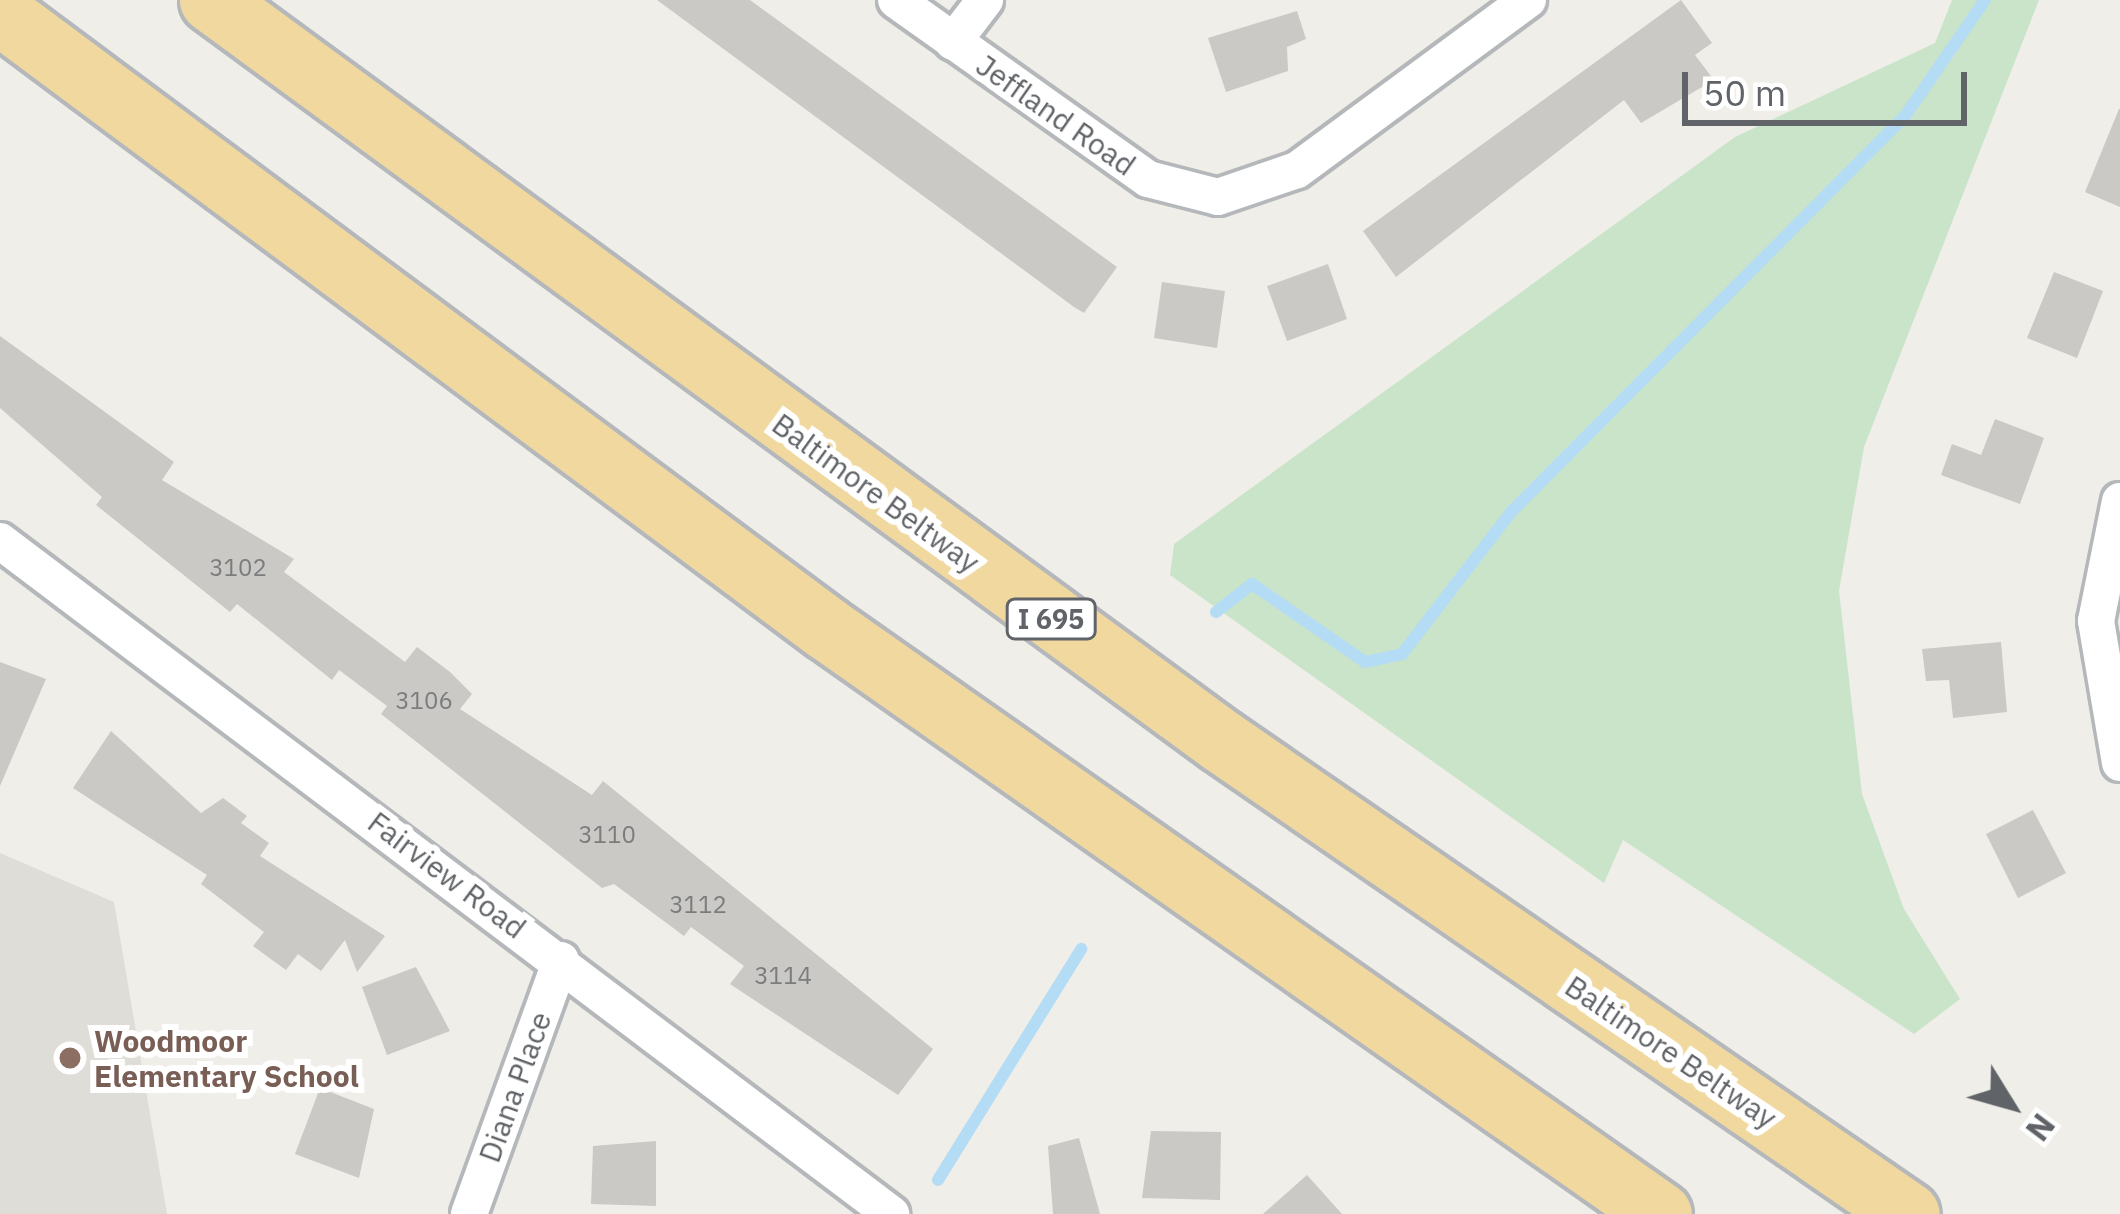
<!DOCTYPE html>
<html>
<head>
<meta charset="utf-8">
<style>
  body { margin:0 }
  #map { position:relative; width:2120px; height:1214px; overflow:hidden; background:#f0eee9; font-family:"IBM Plex Sans",sans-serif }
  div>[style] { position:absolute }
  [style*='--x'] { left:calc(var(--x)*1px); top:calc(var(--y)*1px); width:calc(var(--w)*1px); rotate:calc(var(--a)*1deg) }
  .education>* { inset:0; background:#dfddd7 }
  .green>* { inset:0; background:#cae4c9 }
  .stream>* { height:12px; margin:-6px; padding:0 6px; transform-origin:6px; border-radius:6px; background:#b4dcf5 }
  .building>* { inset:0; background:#cbc9c5 }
  .roads { filter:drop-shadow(3px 0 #b5b8bb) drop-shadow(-3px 0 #b5b8bb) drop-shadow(0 3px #b5b8bb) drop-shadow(0 -3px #b5b8bb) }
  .street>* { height:36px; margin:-18px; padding:0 18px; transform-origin:18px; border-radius:18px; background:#fff }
  .highway>* { height:63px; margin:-31.5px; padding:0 31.5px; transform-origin:31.5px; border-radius:31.5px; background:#f0d89f }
  .dots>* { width:33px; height:33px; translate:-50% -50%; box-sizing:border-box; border:6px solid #fff; border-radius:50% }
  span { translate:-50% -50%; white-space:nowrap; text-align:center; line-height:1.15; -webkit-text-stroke:12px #fff; paint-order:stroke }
  .number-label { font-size:24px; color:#7b7c7e }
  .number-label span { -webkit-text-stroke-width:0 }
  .shield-label span { padding:3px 9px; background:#fff; border:3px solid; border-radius:9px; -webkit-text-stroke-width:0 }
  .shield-label { font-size:27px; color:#606367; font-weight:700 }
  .street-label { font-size:30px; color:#606367 }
  .education-label { font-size:30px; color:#785e54; font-weight:700 }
  .left { translate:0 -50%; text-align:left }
  .north { position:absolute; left:1952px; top:1046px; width:120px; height:120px; -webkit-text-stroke:9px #fff; paint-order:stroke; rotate:127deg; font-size:33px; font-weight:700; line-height:48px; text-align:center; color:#606367 }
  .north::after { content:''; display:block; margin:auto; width:42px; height:54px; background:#606367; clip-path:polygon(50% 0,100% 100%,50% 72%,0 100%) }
  .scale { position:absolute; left:1682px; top:72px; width:285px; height:54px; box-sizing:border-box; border:6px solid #606367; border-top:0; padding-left:15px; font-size:36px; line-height:42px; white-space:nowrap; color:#606367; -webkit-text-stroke:9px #fff; paint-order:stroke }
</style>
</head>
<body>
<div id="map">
  <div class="education">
    <div style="clip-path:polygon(0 853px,114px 902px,167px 1214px,0 1214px)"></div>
  </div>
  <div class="green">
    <div style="clip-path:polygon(1952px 0,2039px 0,1864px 447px,1839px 591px,1862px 794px,1904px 909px,1960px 999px,1914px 1034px,1623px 840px,1604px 883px,1170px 575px,1174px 544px,1735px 137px,1935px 43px)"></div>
  </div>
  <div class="stream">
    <div style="--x:1216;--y:612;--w:46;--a:-37.9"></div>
    <div style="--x:1252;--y:584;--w:137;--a:34.6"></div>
    <div style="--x:1365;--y:662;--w:38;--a:-12"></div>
    <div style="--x:1402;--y:654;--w:178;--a:-52.5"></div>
    <div style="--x:1510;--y:513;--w:560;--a:-45.14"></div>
    <div style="--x:1905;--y:116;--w:141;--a:-55.4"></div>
    <div style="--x:938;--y:1180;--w:272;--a:-58.2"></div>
  </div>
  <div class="building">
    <div style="clip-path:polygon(657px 0,750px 0,1117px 267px,1084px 313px,1074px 307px)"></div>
    <div style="clip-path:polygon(1681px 0,1712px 43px,1695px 55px,1714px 80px,1641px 123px,1624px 100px,1396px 277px,1363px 231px)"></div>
    <div style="clip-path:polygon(1297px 11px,1306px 39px,1287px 47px,1288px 71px,1226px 92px,1208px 38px)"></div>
    <div style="clip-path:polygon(2119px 109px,2120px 109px,2120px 207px,2085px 192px)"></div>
    <div style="clip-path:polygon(1328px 264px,1347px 319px,1287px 341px,1267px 286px)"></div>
    <div style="clip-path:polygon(2054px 272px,2103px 291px,2077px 358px,2027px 338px)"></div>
    <div style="clip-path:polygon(1162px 282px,1225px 291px,1217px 348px,1154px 338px)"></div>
    <div style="clip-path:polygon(0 336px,174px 462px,162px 480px,294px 559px,284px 572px,405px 662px,417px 647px,450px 672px,472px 694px,460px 709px,592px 795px,603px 781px,933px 1049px,898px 1095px,730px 984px,744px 966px,691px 927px,684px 936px,614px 884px,602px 888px,381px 714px,387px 706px,339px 670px,332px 680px,237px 604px,230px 612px,96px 505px,102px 497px,0 408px)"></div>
    <div style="clip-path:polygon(1995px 419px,2044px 438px,2020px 504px,1941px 475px,1952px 444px,1981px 455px)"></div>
    <div style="clip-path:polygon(2001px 642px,2007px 712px,1953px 718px,1949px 680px,1926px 681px,1922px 649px)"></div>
    <div style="clip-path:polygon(0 662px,46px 679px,0 786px)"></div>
    <div style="clip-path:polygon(111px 731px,201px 813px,223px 798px,247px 816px,241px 823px,269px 843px,260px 856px,385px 936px,357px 972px,345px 940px,321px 971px,298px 954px,286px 970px,253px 946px,264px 932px,201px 884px,207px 875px,73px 788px)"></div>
    <div style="clip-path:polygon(2033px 810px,2066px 873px,2018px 898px,1986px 834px)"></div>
    <div style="clip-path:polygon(416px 967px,450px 1031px,387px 1055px,362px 987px)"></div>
    <div style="clip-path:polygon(320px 1088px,374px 1109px,359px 1178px,295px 1154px)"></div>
    <div style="clip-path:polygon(1151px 1131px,1221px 1132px,1220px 1200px,1142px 1198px)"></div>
    <div style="clip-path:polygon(1079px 1138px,1100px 1214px,1053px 1214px,1048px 1146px)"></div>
    <div style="clip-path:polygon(656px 1141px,656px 1206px,591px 1204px,593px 1146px)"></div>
    <div style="clip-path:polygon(1307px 1175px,1342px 1214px,1263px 1214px)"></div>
  </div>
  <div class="roads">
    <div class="street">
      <div style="--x:896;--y:0;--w:309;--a:35.4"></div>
      <div style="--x:1148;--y:179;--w:72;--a:14.4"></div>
      <div style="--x:1218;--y:197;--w:83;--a:-18.9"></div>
      <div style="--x:1297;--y:170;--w:287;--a:-36.4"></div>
      <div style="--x:953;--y:42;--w:53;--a:-52.7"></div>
      <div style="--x:2120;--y:501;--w:122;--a:101.3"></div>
      <div style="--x:2096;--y:621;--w:144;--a:80.4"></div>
      <div style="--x:0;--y:541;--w:1117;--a:37.06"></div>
      <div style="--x:469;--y:1214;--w:270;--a:-70.1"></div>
    </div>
    <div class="highway">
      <div style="--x:211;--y:0;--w:1251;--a:36.26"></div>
      <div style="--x:1220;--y:740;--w:835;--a:34.57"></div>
      <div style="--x:0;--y:13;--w:1030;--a:36.67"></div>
      <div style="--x:826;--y:628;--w:1019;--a:35.09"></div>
    </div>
  </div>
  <div class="dots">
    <div style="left:70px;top:1058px;background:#8d6e63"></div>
  </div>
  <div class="number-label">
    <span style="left:238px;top:568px">3102</span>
    <span style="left:424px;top:701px">3106</span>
    <span style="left:607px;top:835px">3110</span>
    <span style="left:698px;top:905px">3112</span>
    <span style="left:783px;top:976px">3114</span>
  </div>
  <div class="shield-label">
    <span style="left:1051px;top:619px">I 695</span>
  </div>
  <div class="street-label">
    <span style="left:1056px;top:115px;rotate:35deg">Jeffland Road</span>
    <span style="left:876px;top:493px;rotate:36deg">Baltimore Beltway</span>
    <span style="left:447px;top:875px;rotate:37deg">Fairview Road</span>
    <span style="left:1671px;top:1052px;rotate:34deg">Baltimore Beltway</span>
    <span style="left:515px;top:1087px;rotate:-70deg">Diana Place</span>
  </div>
  <div class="education-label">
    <span class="left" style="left:94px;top:1058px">Woodmoor<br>Elementary School</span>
  </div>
  <div class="north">N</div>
  <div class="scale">50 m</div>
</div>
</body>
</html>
